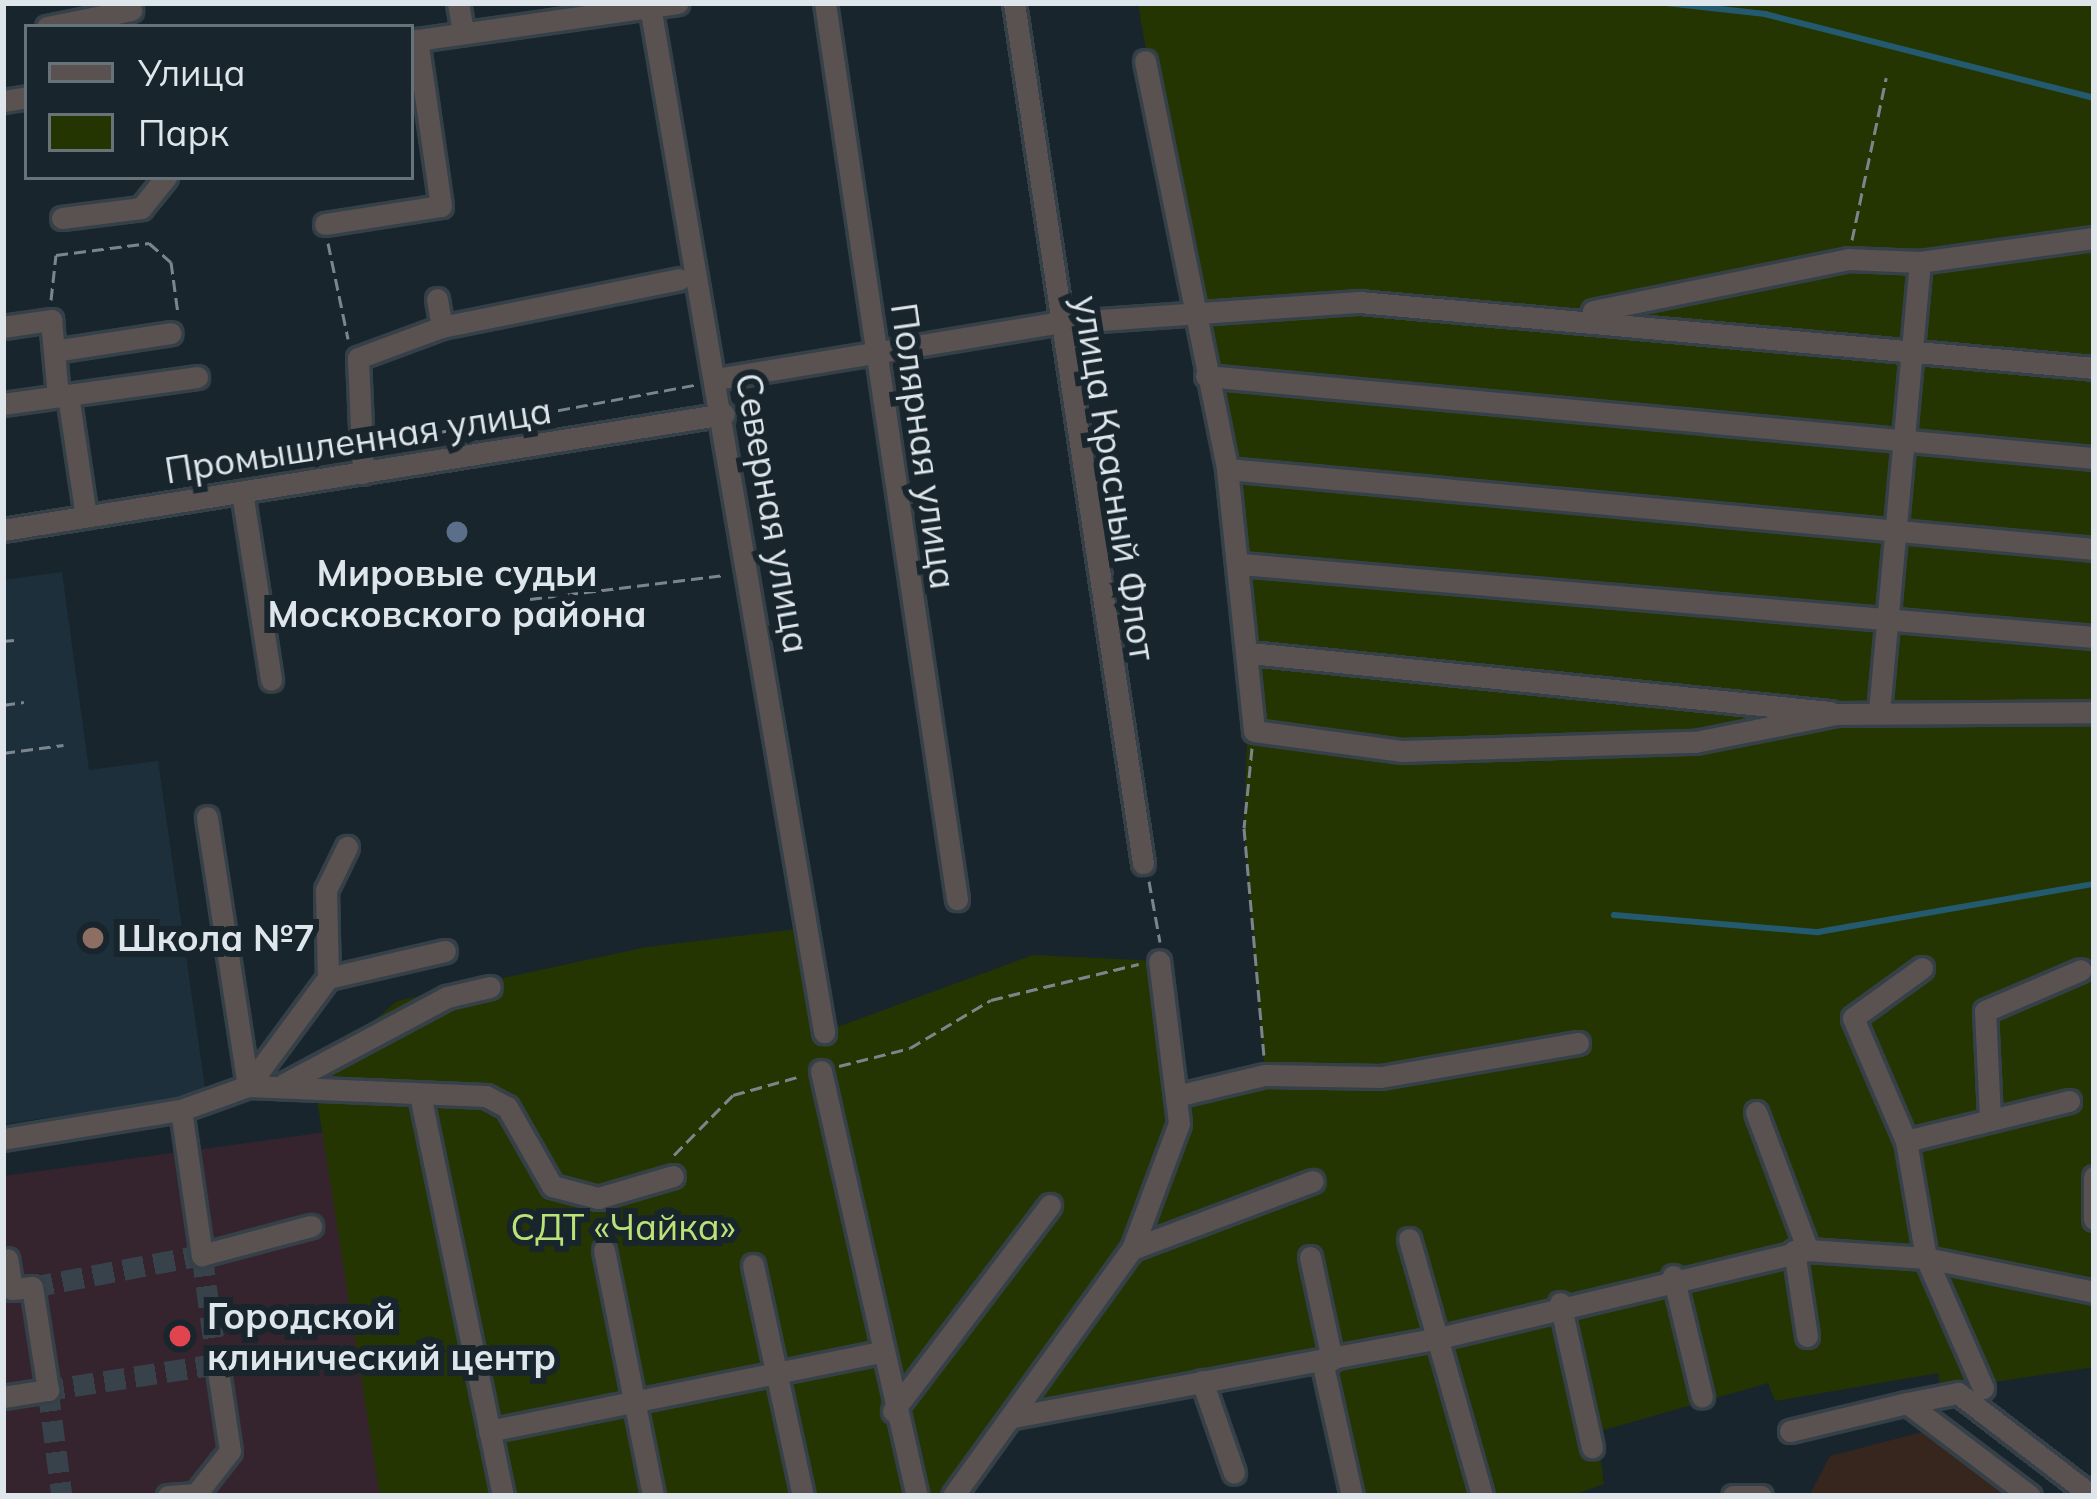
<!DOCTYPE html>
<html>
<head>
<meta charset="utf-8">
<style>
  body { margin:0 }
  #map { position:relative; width:2097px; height:1499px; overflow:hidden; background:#19252d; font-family:Mulish,sans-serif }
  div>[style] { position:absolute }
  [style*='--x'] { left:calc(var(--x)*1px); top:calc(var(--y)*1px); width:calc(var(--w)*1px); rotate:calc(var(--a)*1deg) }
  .built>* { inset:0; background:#1e2f3c }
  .industrial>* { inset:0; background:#37261d }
  .medical>* { inset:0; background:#35242e }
  .green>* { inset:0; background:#253501 }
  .stream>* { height:6px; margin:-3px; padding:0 3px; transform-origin:3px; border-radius:3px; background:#245a70 }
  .minor-tunnel>* { height:21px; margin-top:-10.5px; transform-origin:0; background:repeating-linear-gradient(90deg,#37424a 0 21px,transparent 0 31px) }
  .path>* { height:3px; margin-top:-1.5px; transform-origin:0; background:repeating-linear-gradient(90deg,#7b858b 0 12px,transparent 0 18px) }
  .roads { filter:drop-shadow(3px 0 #354048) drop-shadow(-3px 0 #354048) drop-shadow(0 3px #354048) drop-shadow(0 -3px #354048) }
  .minor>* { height:21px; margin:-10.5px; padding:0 10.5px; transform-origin:10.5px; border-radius:10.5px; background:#595250 }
  .dots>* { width:33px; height:33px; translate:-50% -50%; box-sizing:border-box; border:6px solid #19252d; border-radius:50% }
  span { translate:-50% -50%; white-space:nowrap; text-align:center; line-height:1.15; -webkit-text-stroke:12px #19252d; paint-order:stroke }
  .street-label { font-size:36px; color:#dee6eb }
  .poi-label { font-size:36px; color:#dee6eb; font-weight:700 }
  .left { translate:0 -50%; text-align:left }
  .park-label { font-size:36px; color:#bbe277 }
  .frame { position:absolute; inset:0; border:6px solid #dee6eb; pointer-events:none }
  .legend { position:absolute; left:24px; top:24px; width:390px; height:156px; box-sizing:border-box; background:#19252d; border:3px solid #687279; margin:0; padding:15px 21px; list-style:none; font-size:36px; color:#dee6eb }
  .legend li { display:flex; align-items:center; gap:24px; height:60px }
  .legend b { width:60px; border:3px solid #687279 }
</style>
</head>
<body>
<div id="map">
  <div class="built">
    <div style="clip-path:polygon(62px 572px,89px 770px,158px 761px,206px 1095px,3px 1124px,3px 580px)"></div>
  </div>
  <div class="industrial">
    <div style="clip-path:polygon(1926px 1431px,2013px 1496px,1809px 1496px,1830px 1456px)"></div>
  </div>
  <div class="medical">
    <div style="clip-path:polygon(327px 1132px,380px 1496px,3px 1496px,3px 1176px)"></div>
  </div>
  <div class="green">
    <div style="clip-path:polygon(1138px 3px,2094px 3px,2094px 1367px,1941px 1390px,1938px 1373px,1775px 1401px,1768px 1383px,1597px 1432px,1604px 1484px,1570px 1496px,1352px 1496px,1322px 1362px,1013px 1417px,953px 1496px,380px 1496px,313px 1074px,397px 1001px,647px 947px,807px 928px,824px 1032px,1033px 955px,1159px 961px,1176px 1095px,1265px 1075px,1244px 828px,1250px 653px)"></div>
  </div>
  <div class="stream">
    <div style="--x:1666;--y:3;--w:100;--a:6.3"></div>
    <div style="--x:1765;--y:14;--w:340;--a:14.3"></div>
    <div style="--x:1614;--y:915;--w:205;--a:4.8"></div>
    <div style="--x:1818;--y:932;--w:280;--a:-9.9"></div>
  </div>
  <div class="minor-tunnel">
    <div style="--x:32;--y:1287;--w:173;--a:-10.7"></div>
    <div style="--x:202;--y:1255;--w:110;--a:82.2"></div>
    <div style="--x:217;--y:1364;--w:171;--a:171.3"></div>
    <div style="--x:48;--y:1390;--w:107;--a:82.5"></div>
  </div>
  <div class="path">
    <div style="--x:1852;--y:240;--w:166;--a:-78.1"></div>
    <div style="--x:328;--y:243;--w:98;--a:78.2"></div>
    <div style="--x:51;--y:300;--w:45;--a:-83.7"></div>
    <div style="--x:56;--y:255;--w:94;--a:-7.4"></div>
    <div style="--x:149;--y:243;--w:29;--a:41"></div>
    <div style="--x:171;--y:262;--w:52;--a:82.3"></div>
    <div style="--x:381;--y:443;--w:319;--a:-10.5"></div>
    <div style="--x:530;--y:599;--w:196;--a:-7"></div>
    <div style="--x:3;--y:641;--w:11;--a:-5"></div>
    <div style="--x:3;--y:705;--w:21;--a:-8"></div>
    <div style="--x:1252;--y:748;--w:80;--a:95.7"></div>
    <div style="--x:1244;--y:828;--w:228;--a:85"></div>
    <div style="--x:3;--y:753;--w:61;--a:-7.6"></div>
    <div style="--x:1149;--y:881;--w:62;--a:79.8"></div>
    <div style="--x:839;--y:1066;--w:73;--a:-14.2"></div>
    <div style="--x:910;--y:1048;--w:94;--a:-30.7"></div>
    <div style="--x:991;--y:1000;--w:152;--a:-13.7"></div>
    <div style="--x:674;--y:1155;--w:84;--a:-45.5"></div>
    <div style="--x:733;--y:1095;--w:71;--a:-15.6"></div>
  </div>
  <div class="roads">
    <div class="minor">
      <div style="--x:458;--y:3;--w:29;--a:80"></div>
      <div style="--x:825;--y:3;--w:906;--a:81.62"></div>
      <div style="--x:1014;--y:3;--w:870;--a:81.47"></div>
      <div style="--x:650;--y:6;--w:1041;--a:80.37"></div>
      <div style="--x:47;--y:27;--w:86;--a:-11.4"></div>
      <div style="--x:411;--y:41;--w:269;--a:-8.1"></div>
      <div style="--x:1145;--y:61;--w:416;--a:78.6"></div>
      <div style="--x:1227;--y:469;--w:263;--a:84.1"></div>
      <div style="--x:1254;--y:731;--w:148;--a:7.7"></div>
      <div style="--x:1401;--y:751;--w:294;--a:-1.8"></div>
      <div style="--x:1695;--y:742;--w:144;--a:-11.2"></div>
      <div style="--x:1836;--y:714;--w:258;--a:-0.4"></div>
      <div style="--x:3;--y:101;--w:24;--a:-9"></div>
      <div style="--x:62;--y:218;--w:80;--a:-7.2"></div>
      <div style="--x:141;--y:208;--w:40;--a:-51"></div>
      <div style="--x:325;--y:224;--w:117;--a:-8.8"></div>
      <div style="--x:441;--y:206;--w:168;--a:-98.2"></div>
      <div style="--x:437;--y:299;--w:28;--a:80"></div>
      <div style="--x:1593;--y:311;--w:260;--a:-11.5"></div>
      <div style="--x:1848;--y:259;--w:72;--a:2.4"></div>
      <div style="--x:1920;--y:262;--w:176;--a:-7.9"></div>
      <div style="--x:3;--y:327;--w:49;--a:-8.3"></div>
      <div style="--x:51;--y:320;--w:76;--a:84.7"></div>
      <div style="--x:54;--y:351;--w:118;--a:-8.7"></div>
      <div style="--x:1206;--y:376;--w:892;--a:5.28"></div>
      <div style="--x:717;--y:379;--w:345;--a:-9.4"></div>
      <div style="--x:1057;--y:323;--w:303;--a:-4"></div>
      <div style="--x:1359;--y:302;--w:738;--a:5.13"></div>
      <div style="--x:68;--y:395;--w:123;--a:81.6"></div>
      <div style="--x:3;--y:404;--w:196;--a:-7.9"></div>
      <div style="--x:1227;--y:469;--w:871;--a:5.27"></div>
      <div style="--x:363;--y:473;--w:115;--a:-92.5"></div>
      <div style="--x:358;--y:358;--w:90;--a:-20.3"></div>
      <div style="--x:442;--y:327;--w:242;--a:-11.4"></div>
      <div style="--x:242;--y:492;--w:190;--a:81.2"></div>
      <div style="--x:3;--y:530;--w:730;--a:-9.14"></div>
      <div style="--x:1241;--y:564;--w:856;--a:4.89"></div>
      <div style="--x:1250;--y:653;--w:583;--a:5.81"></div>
      <div style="--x:1879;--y:712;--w:452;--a:-84.8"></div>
      <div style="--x:1922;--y:968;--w:85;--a:144.1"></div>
      <div style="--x:1853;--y:1018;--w:134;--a:66.7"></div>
      <div style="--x:1906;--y:1141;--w:119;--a:80.3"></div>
      <div style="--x:1926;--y:1258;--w:142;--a:66.3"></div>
      <div style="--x:328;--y:978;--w:88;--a:-91.3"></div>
      <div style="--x:326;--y:890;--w:48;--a:-64"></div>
      <div style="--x:821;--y:1071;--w:436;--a:77.3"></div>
      <div style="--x:284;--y:1084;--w:185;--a:-28.1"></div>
      <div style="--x:447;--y:997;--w:44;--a:-13.1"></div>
      <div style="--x:248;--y:1086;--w:238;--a:2.4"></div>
      <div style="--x:486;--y:1096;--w:24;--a:28"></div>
      <div style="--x:507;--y:1107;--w:91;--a:60.3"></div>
      <div style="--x:552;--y:1186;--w:48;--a:14.6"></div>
      <div style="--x:598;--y:1198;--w:78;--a:-16.3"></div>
      <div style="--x:248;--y:1086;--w:134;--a:-53.5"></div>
      <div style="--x:328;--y:978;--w:120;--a:-13"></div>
      <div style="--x:420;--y:1095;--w:409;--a:78.3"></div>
      <div style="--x:1176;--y:1096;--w:91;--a:-13.3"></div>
      <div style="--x:1265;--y:1075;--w:116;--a:1"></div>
      <div style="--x:1381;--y:1077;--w:200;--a:-9.8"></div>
      <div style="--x:181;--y:1110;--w:147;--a:81.8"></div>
      <div style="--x:202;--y:1255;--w:113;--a:-14.9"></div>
      <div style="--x:1756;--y:1112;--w:147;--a:69.4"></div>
      <div style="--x:1990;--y:1117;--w:106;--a:-92.7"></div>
      <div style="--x:1985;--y:1011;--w:104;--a:-23.1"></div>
      <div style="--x:3;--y:1139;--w:180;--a:-9.3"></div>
      <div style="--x:181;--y:1110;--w:71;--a:-19.7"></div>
      <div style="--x:248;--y:1086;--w:272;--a:-98.7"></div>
      <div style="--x:1906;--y:1141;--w:168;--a:-13.8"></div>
      <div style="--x:2094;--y:1177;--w:42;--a:90"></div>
      <div style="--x:1409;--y:1239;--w:267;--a:74.1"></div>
      <div style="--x:1132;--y:1249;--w:193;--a:-20.6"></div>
      <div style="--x:604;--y:1250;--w:251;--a:78.7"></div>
      <div style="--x:1794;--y:1251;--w:86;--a:81.3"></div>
      <div style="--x:1310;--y:1257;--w:105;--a:77.9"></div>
      <div style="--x:753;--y:1265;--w:236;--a:77.8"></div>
      <div style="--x:1673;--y:1276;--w:124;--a:76.5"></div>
      <div style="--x:1560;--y:1303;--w:148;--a:77.5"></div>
      <div style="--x:1322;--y:1361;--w:138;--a:77.5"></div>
      <div style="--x:1202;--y:1381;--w:97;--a:70.8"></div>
      <div style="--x:3;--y:1397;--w:46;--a:-8.8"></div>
      <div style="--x:48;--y:1390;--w:104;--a:-98.8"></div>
      <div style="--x:32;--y:1287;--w:20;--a:174"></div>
      <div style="--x:12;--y:1289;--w:30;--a:-99"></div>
      <div style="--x:1907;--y:1403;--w:52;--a:-11.1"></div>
      <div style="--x:1958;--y:1393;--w:169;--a:37.5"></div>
      <div style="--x:893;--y:1411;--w:259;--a:-52.7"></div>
      <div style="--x:1013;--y:1417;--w:429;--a:-10.5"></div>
      <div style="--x:1435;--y:1339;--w:383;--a:-13.4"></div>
      <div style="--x:1808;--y:1250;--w:118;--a:3.9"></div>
      <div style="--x:1926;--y:1258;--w:171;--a:11.4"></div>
      <div style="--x:489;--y:1431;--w:399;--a:-11.4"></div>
      <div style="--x:1790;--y:1431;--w:120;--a:-13.5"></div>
      <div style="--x:1907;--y:1403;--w:154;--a:37.1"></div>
      <div style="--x:168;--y:1496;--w:28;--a:-4"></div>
      <div style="--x:196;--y:1494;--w:55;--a:-51.7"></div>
      <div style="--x:230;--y:1451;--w:88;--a:-98.5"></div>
      <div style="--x:953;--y:1496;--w:305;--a:-54.1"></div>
      <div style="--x:1132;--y:1249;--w:134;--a:-69.5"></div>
      <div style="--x:1179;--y:1123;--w:163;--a:-97"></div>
      <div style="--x:1733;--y:1496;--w:28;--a:0"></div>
    </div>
  </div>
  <div class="dots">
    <div style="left:457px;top:532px;background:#5c6f8a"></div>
    <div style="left:93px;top:938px;background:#8d6e63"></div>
    <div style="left:180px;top:1336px;background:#e0444e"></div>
  </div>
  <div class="street-label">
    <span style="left:358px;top:440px;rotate:-9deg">Промышленная улица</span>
    <span style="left:924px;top:446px;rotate:82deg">Полярная улица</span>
    <span style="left:1115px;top:478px;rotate:81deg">улица Красный Флот</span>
    <span style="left:773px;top:513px;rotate:80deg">Северная улица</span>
  </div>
  <div class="poi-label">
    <span style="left:457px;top:593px">Мировые судьи<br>Московского района</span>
    <span class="left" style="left:117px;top:938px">Школа №7</span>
    <span class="left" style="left:207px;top:1336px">Городской<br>клинический центр</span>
  </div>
  <div class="park-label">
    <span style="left:623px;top:1227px">СДТ «Чайка»</span>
  </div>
  <div class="frame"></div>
  <ul class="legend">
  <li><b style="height:15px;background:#595250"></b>Улица</li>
  <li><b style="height:33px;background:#253501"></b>Парк</li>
  </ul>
</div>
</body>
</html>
